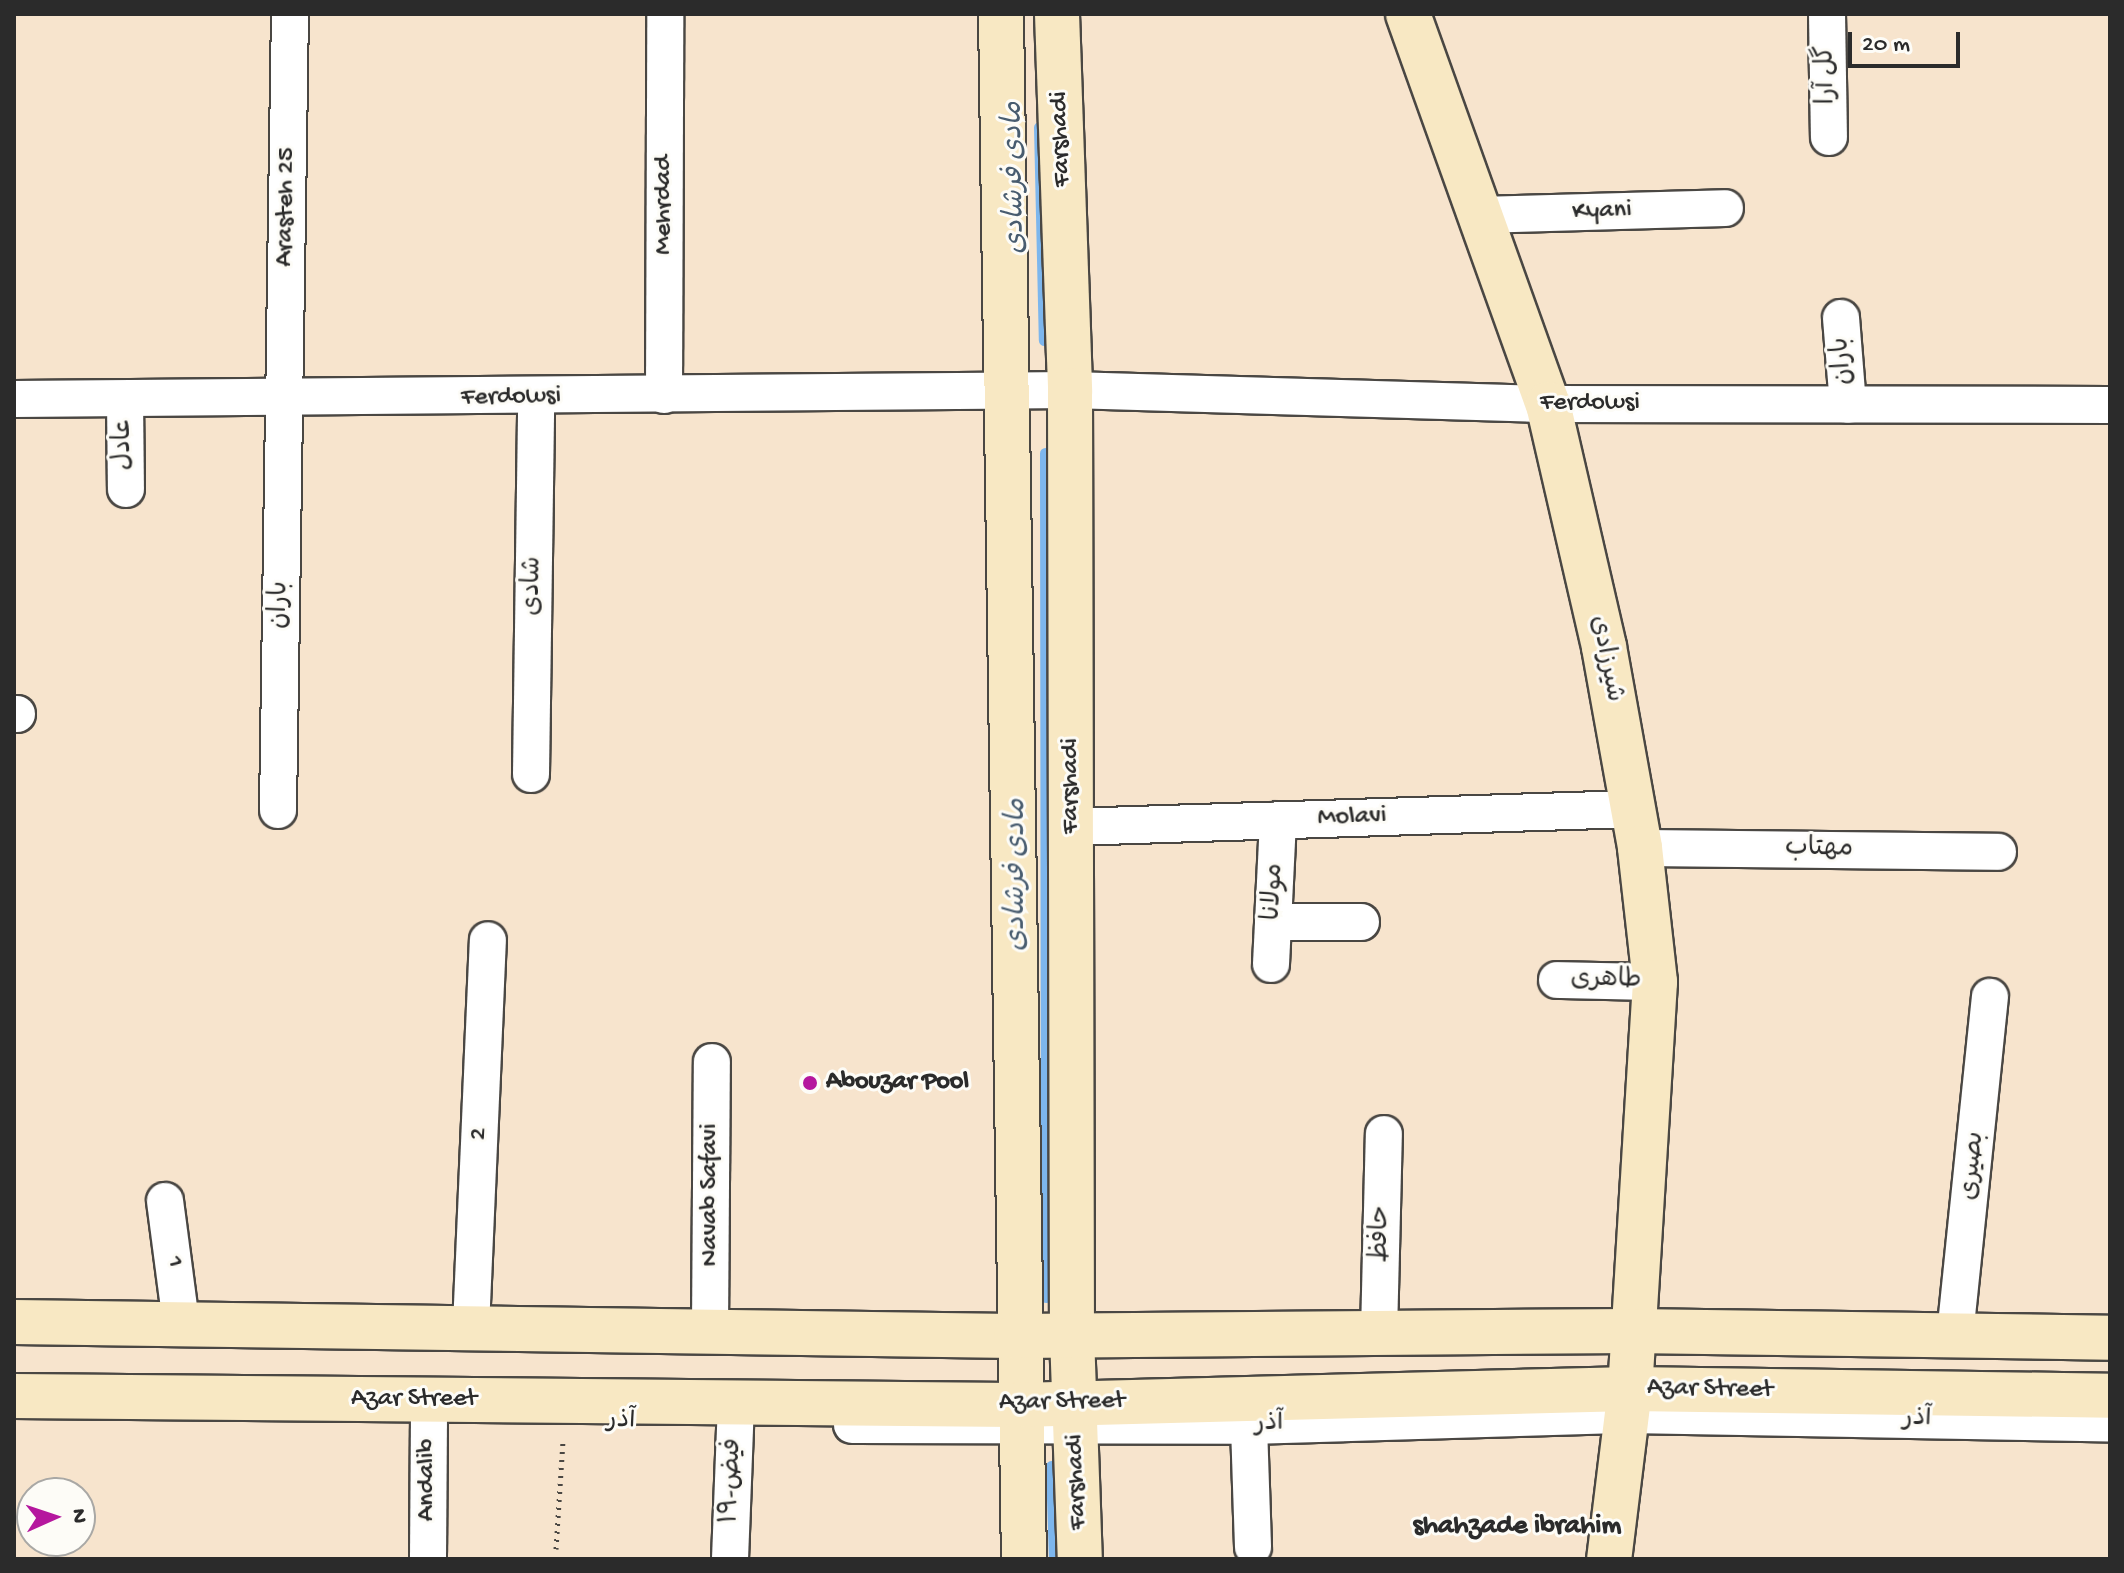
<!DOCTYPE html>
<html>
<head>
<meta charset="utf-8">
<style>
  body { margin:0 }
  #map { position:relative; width:2124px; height:1573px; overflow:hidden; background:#f7e4cd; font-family:"Gochi Hand","Playpen Sans Arabic",sans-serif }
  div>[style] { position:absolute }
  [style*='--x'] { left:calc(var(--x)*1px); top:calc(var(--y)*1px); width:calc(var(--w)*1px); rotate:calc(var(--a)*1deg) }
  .stream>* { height:11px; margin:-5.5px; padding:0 5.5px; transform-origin:5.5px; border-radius:5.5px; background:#7db6ed }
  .path>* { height:5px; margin-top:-2.5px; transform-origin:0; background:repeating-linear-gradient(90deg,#4a4743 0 2px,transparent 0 8px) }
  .roads { filter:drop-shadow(2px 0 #4a4743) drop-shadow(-2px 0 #4a4743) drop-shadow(0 2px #4a4743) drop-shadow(0 -2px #4a4743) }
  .street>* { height:36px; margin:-18px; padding:0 18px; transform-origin:18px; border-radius:18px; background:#fff }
  .secondary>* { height:44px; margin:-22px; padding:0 22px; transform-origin:22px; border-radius:22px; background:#f8e8c3 }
  .dots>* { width:22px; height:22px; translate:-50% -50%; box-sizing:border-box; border:4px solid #fdfcf7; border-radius:50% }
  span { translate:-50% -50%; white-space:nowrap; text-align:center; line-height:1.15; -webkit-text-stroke:6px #fdfcf7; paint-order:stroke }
  .street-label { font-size:26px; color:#2b2b2b }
  .poi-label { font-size:26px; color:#2b2b2b; font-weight:700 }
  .left { translate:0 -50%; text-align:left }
  .water-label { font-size:28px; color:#485c6f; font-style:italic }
  .neighbourhood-label { font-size:28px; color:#2b2b2b; font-weight:700 }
  .frame { position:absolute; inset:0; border:16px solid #2b2b2b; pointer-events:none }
  .north { position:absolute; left:16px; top:1477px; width:80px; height:80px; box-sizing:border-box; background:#fdfcf7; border:2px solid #a9a8a5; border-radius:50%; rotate:87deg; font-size:22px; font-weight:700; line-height:32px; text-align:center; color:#2b2b2b }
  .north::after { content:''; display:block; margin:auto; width:28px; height:36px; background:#b5179e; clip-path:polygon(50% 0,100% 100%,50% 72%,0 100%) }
  .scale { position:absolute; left:1848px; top:32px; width:112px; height:36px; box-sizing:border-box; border:4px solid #2b2b2b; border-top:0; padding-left:10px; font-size:24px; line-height:28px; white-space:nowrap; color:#2b2b2b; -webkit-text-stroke:6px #fdfcf7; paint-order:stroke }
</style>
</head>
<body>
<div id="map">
  <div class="stream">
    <div style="--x:1039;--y:127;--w:213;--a:88.7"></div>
    <div style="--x:1045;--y:453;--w:844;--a:89.93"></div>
    <div style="--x:1051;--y:1466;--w:93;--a:88.2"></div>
  </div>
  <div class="path">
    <div style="--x:556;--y:1549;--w:107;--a:-86.3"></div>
  </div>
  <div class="roads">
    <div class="street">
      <div style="--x:1827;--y:14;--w:123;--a:89.1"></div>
      <div style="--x:1479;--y:215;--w:246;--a:-1.6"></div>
      <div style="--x:1841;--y:318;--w:87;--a:85.4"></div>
      <div style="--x:664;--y:395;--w:381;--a:-89.8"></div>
      <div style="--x:14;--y:399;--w:1056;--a:-0.49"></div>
      <div style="--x:1070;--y:390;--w:478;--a:1.7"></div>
      <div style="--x:1548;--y:404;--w:562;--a:0.1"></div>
      <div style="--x:125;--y:399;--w:90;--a:89.4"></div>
      <div style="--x:14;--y:714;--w:3;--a:0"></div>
      <div style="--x:531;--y:774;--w:375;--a:-89.2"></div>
      <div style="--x:278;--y:810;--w:796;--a:-89.14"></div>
      <div style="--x:1072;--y:827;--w:561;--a:-1.84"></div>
      <div style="--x:1640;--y:848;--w:358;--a:0.6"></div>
      <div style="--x:1273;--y:922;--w:88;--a:0"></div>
      <div style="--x:1271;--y:964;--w:144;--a:-87.2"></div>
      <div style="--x:1557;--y:980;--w:98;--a:1.2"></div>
      <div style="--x:165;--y:1201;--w:123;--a:82.5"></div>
      <div style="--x:471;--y:1327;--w:387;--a:-87.5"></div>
      <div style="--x:710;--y:1329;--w:267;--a:-89.6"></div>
      <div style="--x:1379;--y:1333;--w:199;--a:-88.6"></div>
      <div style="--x:1955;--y:1335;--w:340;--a:-84.1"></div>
      <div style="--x:852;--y:1425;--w:397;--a:0.1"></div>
      <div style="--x:1249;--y:1426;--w:379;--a:-1.7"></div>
      <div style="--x:1628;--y:1415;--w:482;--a:1"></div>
      <div style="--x:1249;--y:1426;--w:121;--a:88.1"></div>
      <div style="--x:428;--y:1559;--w:159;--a:-89.6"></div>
      <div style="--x:730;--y:1559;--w:157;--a:-87.8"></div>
    </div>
    <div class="secondary">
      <div style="--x:1001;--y:14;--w:1545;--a:89.15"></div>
      <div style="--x:1057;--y:14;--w:376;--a:88"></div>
      <div style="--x:1070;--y:390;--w:945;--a:89.88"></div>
      <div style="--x:1072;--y:1335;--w:224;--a:88"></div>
      <div style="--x:1408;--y:14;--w:414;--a:70.3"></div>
      <div style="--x:1548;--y:404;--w:249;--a:77"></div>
      <div style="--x:1604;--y:647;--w:204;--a:79.8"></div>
      <div style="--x:1640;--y:848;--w:135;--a:83.6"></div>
      <div style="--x:1655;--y:982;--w:408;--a:93.5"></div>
      <div style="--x:1630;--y:1389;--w:171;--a:97"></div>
      <div style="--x:14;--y:1322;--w:1002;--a:0.8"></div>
      <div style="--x:1016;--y:1336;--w:616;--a:-0.47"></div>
      <div style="--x:1632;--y:1331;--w:478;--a:0.8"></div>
      <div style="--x:14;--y:1396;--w:1004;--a:0.51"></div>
      <div style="--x:1018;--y:1405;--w:612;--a:-1.5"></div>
      <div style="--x:1630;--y:1389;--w:480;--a:0.8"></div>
    </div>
  </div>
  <div class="dots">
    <div style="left:810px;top:1083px;background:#b5179e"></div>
  </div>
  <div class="street-label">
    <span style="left:1828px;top:75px;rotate:-91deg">گل آرا</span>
    <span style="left:1062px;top:139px;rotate:-92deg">Farshadi</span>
    <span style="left:665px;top:205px;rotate:-90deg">Mehrdad</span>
    <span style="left:287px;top:207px;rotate:-89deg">Arasteh 25</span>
    <span style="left:1602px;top:212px;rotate:-2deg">Kyani</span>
    <span style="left:1844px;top:361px;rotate:-95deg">باران</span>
    <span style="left:511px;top:398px;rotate:-1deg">Ferdowsi</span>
    <span style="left:1590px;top:404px">Ferdowsi</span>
    <span style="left:125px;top:444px;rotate:-91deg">عادل</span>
    <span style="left:534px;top:586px;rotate:-89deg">شادی</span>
    <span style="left:281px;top:605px;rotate:-89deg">باران</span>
    <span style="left:1605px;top:659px;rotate:79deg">شیرزادی</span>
    <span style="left:1072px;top:786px;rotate:-90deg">Farshadi</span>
    <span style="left:1352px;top:818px;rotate:-2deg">Molavi</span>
    <span style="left:1819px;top:850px;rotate:1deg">مهتاب</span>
    <span style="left:1275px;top:892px;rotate:-87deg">مولانا</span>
    <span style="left:1606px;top:981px;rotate:1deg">طاهری</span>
    <span style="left:480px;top:1134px;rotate:-87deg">2</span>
    <span style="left:1974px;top:1166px;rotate:-84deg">بصیری</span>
    <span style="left:711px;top:1195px;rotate:-90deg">Navab Safavi</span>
    <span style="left:1382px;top:1234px;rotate:-89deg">حافظ</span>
    <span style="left:173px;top:1262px;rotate:82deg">1</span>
    <span style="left:1710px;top:1390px;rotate:1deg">Azar Street</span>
    <span style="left:414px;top:1400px">Azar Street</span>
    <span style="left:1062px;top:1403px;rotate:-1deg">Azar Street</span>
    <span style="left:1917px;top:1420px;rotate:1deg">آذر</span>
    <span style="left:621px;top:1422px;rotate:1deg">آذر</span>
    <span style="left:1269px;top:1425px;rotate:-2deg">آذر</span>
    <span style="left:428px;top:1480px;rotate:-90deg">Andalib</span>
    <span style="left:733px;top:1481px;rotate:-88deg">۱۹-فیض</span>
    <span style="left:1078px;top:1482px;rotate:-92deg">Farshadi</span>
  </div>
  <div class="poi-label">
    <span class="left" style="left:826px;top:1083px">Abouzar Pool</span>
  </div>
  <div class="water-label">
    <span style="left:1016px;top:178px;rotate:-91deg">مادی فرشادی</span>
    <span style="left:1018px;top:875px;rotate:-90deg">مادی فرشادی</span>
  </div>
  <div class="neighbourhood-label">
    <span style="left:1517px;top:1527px">shahzade ibrahim</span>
  </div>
  <div class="frame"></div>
  <div class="north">N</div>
  <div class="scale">20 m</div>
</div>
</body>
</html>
